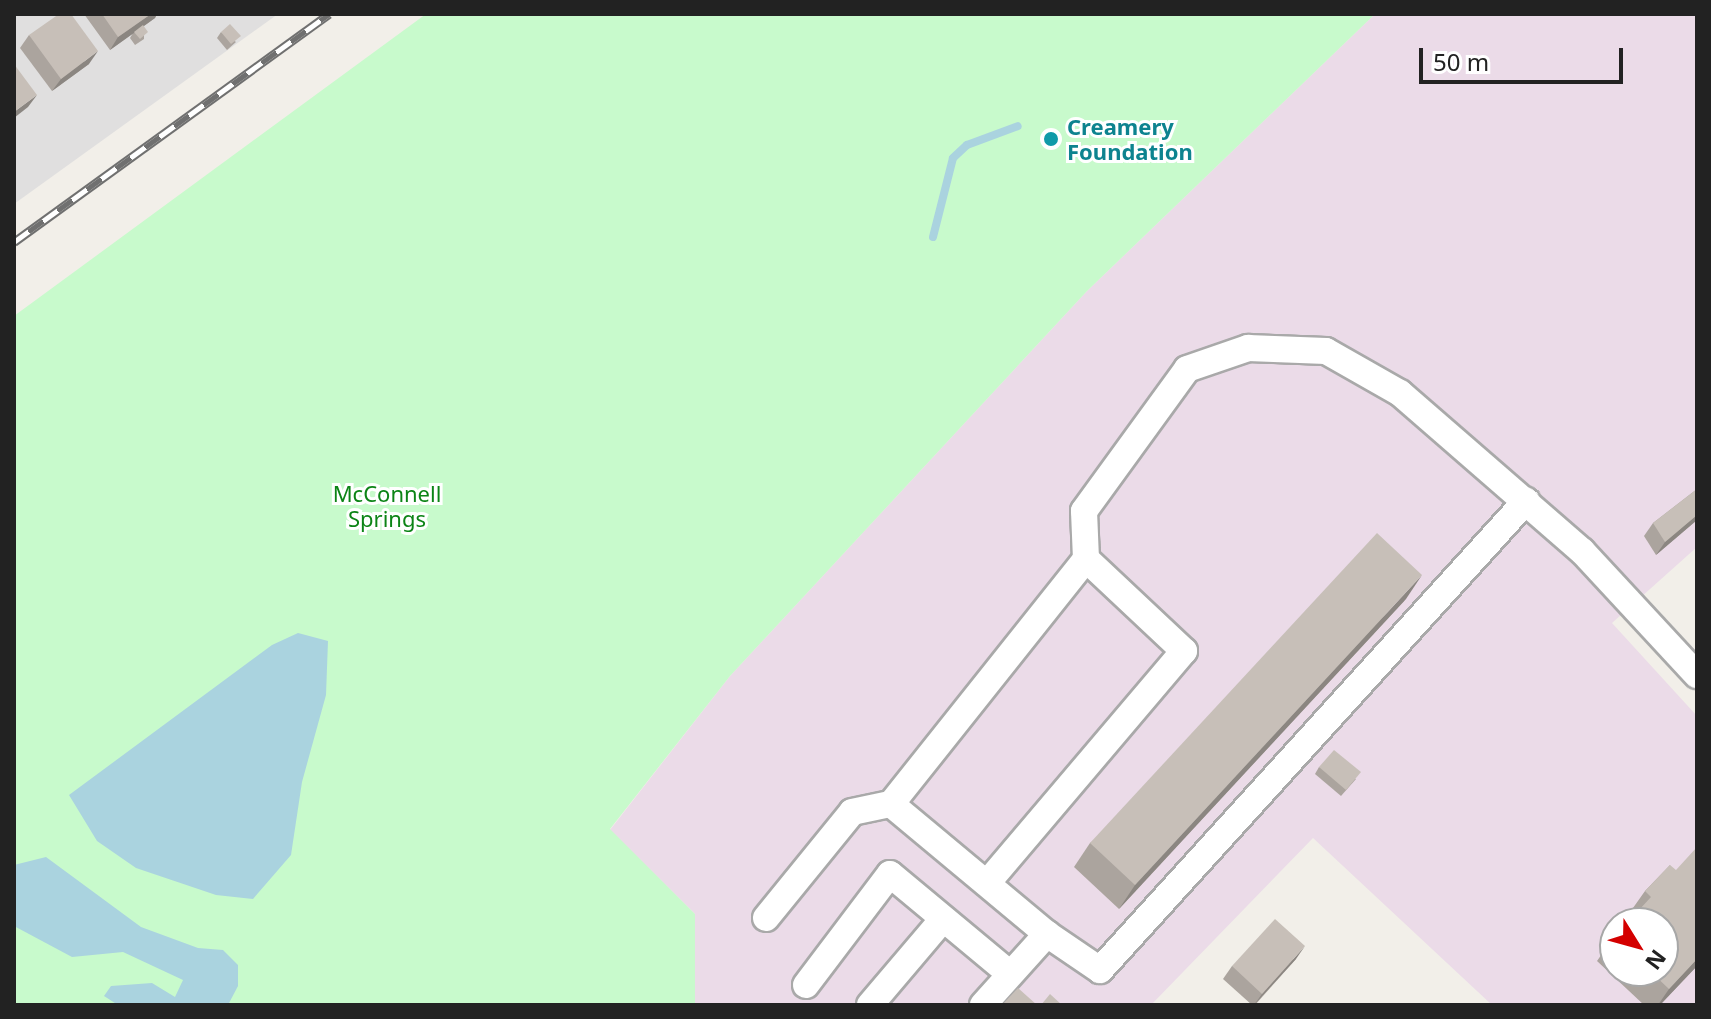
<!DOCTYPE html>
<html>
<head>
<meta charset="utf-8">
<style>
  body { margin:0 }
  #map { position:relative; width:1711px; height:1019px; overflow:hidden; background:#f2efe9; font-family:"Noto Sans",sans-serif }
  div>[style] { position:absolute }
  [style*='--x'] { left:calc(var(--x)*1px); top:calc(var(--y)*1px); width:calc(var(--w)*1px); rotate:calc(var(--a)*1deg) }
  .residential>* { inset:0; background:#e0dfdf }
  .industrial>* { inset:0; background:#ebdbe8 }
  .park>* { inset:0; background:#c8facc }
  .water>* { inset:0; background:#aad3df }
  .stream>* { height:8px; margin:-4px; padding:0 4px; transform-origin:4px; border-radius:4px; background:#aad3df }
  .roads { filter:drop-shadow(2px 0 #a9a9a9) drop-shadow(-2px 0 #a9a9a9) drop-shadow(0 2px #a9a9a9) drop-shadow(0 -2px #a9a9a9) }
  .minor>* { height:26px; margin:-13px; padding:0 13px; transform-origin:13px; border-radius:13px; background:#fff }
  .rail>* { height:9px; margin-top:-4.5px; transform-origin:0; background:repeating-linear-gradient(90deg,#fff 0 18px,#707070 0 36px); box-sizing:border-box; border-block:2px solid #707070 }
  .wall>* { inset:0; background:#aba49e }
  .shaded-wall>* { inset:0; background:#8b8681 }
  .building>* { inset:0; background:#c7bfb8 }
  .dots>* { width:22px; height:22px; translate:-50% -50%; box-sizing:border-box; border:4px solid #fff; border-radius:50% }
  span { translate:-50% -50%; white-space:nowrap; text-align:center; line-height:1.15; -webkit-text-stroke:6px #fff; paint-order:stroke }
  .culture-label { font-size:22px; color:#0d838f; font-weight:700 }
  .left { translate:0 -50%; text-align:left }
  .park-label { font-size:22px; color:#0c8416 }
  .frame { position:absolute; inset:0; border:16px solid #222; pointer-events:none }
  .north { position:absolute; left:1599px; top:907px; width:80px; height:80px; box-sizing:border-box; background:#fff; border:2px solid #a7a7a7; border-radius:50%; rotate:127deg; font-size:22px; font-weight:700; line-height:32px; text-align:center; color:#222 }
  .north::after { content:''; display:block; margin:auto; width:28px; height:36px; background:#d40000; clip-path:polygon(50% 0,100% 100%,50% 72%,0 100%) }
  .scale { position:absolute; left:1419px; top:48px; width:204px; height:36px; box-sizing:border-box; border:4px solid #222; border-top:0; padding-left:10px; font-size:24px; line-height:28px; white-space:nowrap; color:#222; -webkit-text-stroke:6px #fff; paint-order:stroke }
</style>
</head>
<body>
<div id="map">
  <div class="residential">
    <div style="clip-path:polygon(14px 14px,278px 14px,14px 204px)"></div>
  </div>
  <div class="industrial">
    <div style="clip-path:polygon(evenodd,1375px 14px,1697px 14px,1697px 547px,1612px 623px,1697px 716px,1697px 1005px,1492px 1005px,1313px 838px,1151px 1005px,695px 1005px,695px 914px,610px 830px,730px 676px,1087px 291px,1375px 14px,1615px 923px,1663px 923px,1663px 971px,1615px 971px,1615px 923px)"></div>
  </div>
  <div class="park">
    <div style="clip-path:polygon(426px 14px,1375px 14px,1087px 291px,730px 676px,610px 829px,695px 914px,695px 1005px,14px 1005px,14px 316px)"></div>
  </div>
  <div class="water">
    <div style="clip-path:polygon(298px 633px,328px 641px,326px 695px,302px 782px,291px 855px,253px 899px,216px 895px,136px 868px,97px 841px,69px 795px,272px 645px)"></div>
    <div style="clip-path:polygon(46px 857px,141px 927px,198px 948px,223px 950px,238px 965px,238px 986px,228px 1005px,118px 1005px,104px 996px,111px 986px,152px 983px,175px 997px,183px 980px,123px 952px,72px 957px,14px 926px,14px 865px)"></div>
  </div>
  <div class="stream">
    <div style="--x:933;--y:237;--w:81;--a:-75.8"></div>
    <div style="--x:953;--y:158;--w:19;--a:-43"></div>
    <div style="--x:967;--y:145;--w:54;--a:-20.4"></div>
  </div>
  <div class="roads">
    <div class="minor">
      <div style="--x:1086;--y:559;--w:48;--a:-92.4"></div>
      <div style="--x:1084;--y:511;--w:175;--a:-54"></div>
      <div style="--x:1187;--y:369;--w:65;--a:-19"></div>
      <div style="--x:1248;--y:348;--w:78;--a:2.2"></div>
      <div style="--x:1326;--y:351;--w:85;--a:29.6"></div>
      <div style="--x:1400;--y:393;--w:241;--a:41"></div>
      <div style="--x:1582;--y:551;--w:169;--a:47.2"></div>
      <div style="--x:988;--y:882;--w:303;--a:-49.7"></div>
      <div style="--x:1184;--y:651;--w:134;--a:-136.8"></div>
      <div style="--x:1086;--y:559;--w:313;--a:128.5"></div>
      <div style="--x:891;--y:804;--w:203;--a:39.8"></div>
      <div style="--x:766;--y:918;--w:136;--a:-50.9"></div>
      <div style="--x:852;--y:812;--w:40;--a:-12"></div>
      <div style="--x:806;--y:985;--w:139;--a:-52.9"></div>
      <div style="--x:890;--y:874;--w:156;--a:39.8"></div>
      <div style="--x:870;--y:1005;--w:113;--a:-49.7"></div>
      <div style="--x:983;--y:1005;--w:96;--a:-48"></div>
      <div style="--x:1047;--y:934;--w:64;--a:34.2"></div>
      <div style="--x:1100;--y:970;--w:634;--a:-47.75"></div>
    </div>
  </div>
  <div class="rail">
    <div style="--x:14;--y:242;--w:389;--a:-35.9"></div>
  </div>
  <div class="wall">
    <div style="clip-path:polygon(84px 14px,157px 14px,155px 18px,144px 26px,144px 39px,135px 45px,130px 38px,133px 33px,110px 50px)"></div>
    <div style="clip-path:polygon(221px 32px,236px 42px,227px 50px,217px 38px)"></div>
    <div style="clip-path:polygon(29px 35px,89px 64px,52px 91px,20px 48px)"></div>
    <div style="clip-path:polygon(1697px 489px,1697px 520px,1656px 555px,1644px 536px,1653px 523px)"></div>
    <div style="clip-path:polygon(1406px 599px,1119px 909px,1074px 867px,1090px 843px)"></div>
    <div style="clip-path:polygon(1319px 767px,1356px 779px,1341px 796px,1315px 774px)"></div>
    <div style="clip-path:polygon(1670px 865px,1697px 966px,1660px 1005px,1644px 1005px,1597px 961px,1615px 935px,1615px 971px,1663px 971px,1628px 915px,1645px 891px)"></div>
    <div style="clip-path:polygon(1296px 959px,1255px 1005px,1252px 1005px,1223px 979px,1232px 966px)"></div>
  </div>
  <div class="shaded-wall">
    <div style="clip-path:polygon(151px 14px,157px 14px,155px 18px,110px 50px,118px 37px)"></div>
    <div style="clip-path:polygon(98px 51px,89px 64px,52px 91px,61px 79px)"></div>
    <div style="clip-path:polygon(37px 95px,28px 107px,14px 118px,14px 112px)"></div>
    <div style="clip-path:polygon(1697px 515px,1697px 520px,1656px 555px,1665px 542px)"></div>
    <div style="clip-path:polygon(1422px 575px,1406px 599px,1119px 909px,1135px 885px)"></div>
    <div style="clip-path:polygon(1305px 946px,1296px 959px,1254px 1005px,1262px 994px)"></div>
    <div style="clip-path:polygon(1697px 959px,1697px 966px,1660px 1005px,1658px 1005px,1669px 989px)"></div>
  </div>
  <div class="building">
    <div style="clip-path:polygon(59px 14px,71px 14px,98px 51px,61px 79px,29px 35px)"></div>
    <div style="clip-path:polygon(102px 14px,151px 14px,118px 37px)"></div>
    <div style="clip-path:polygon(230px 24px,241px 36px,231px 44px,221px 32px)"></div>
    <div style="clip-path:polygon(143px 25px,148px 32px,140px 39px,134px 32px)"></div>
    <div style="clip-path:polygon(14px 64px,37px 95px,14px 112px)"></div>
    <div style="clip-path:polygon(1697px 489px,1697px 515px,1665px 542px,1653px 523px)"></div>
    <div style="clip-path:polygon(1377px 533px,1422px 575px,1135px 885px,1090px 843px)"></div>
    <div style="clip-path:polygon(1334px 750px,1361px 772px,1346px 790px,1319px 767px)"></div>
    <div style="clip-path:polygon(1697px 847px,1697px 959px,1669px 989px,1650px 971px,1663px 971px,1663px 923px,1627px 923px,1651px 897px,1645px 891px,1670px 865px,1676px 870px)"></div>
    <div style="clip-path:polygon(1275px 919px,1305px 946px,1262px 994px,1232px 966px)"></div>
    <div style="clip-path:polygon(1018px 988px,1037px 1005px,1002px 1005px)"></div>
    <div style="clip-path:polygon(1050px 994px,1062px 1005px,1041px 1005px)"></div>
  </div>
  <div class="dots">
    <div style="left:1051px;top:139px;background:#0f9aa8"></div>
  </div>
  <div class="culture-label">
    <span class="left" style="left:1067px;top:139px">Creamery<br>Foundation</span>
  </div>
  <div class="park-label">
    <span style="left:387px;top:506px">McConnell<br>Springs</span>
  </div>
  <div class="frame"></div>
  <div class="north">N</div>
  <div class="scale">50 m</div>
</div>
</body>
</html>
